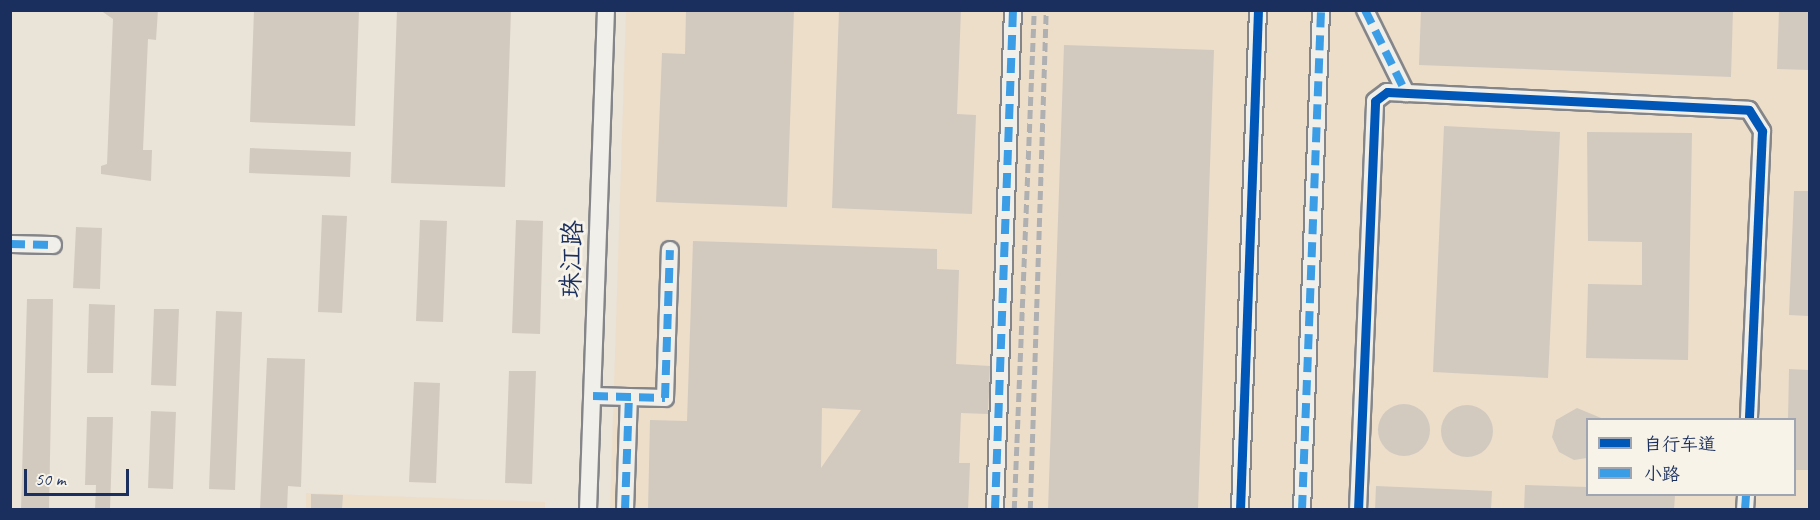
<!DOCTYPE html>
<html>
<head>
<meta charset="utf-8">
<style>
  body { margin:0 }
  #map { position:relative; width:1820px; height:520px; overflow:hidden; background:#eae3d8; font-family:Caveat,"LXGW WenKai TC",sans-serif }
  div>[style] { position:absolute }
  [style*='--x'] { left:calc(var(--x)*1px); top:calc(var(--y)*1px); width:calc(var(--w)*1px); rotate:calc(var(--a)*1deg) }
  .built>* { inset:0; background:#eddeca }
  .building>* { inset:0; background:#d2cabf }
  .round { border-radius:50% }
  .roads { filter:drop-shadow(2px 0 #848589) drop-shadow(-2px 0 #848589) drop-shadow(0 2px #848589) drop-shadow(0 -2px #848589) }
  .minor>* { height:16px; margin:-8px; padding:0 8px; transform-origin:8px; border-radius:8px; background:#f1efea }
  .rail>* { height:4.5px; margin-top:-2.25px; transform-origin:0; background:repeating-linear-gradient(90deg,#afb0b2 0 9px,transparent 0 13.5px) }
  .quiet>* { height:8px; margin-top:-4px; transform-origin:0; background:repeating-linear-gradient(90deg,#3b9de6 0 15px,transparent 0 23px) }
  .cycleway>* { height:9px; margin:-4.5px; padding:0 4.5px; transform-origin:4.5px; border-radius:4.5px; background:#0057b8 }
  span { translate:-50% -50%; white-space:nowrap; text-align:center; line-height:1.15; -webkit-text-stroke:6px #f7f3e8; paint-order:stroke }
  .street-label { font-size:26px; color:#1b2f5e }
  .frame { position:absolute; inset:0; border:12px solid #1b2f5e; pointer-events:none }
  .legend { position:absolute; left:1586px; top:418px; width:210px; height:78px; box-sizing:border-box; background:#f7f3e8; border:2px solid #9fa5b1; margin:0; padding:8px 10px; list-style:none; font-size:18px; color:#1b2f5e }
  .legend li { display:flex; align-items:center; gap:12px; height:30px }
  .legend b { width:30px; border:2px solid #9fa5b1 }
  .scale { position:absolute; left:24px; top:469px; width:105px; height:27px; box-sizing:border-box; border:3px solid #1b2f5e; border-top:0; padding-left:8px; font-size:18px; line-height:21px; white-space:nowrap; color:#1b2f5e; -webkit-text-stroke:4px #f7f3e8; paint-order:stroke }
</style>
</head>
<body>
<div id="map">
  <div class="built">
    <div style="clip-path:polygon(evenodd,626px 11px,1809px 11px,1809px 509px,610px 510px,626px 11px,1588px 420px,1794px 420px,1794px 494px,1588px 494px,1588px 420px)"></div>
    <div style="clip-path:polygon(306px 493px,545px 502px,545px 510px,306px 510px)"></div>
  </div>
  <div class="building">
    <div style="clip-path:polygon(100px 10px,158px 10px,156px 40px,148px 39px,143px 150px,152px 150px,151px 181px,101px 174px,101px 166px,107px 164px,113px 19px)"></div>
    <div style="clip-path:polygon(254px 10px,359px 10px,355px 126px,250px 122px)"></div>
    <div style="clip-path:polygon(397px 10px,511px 10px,505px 187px,391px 183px)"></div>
    <div style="clip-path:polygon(686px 10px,794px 10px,787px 207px,656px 202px,662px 53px,685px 54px)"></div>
    <div style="clip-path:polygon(839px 10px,961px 10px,957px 114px,976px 115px,972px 214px,832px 208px)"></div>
    <div style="clip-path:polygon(1421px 10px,1733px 10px,1731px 77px,1419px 65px)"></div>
    <div style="clip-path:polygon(1779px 10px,1809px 10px,1809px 70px,1777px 69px)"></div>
    <div style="clip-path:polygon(1064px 45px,1214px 50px,1198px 510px,1048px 510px)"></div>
    <div style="clip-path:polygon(1444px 126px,1560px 132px,1548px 378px,1433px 372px)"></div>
    <div style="clip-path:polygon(1587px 132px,1692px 133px,1688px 360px,1586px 358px,1588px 284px,1642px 285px,1642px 242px,1588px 241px)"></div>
    <div style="clip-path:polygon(250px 148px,351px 152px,350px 177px,249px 173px)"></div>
    <div style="clip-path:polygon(1794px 191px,1809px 191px,1809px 316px,1789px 315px)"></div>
    <div style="clip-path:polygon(322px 215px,347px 216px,342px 313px,318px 312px)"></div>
    <div style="clip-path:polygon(420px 220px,447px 221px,443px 322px,416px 321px)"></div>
    <div style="clip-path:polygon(516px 220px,543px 221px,540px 334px,512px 333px)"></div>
    <div style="clip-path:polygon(76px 227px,102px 228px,100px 289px,73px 288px)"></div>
    <div style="clip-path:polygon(evenodd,693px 241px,937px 249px,937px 269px,959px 270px,956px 364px,990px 366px,988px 414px,961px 413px,959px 463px,970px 463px,968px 510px,648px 510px,650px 420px,687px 421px,693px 241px,822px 408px,861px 410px,821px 468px,822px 408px)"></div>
    <div style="clip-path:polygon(27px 299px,53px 299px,49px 510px,21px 510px)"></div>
    <div style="clip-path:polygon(89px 304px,115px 305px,113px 373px,87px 373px)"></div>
    <div style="clip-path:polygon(154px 309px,179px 309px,176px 386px,151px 385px)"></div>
    <div style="clip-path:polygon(216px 311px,242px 312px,235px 490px,209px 489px)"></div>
    <div style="clip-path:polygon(267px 358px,305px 359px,301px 487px,288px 486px,287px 510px,260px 510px)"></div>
    <div style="clip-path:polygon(1789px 369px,1809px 370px,1809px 470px,1794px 470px,1794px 420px,1788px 420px)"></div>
    <div style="clip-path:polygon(509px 371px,536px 371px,532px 484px,505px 483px)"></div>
    <div style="clip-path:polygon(414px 382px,440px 383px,436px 483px,409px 482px)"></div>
    <div class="round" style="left:1378px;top:404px;width:52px;height:52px"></div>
    <div class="round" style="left:1441px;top:405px;width:52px;height:52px"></div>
    <div style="clip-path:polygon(1577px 408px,1606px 420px,1587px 420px,1587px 458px,1574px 460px,1559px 452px,1552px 437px,1556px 420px)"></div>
    <div style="clip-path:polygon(151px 411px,176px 412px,173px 489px,148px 488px)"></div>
    <div style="clip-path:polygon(87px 417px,113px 417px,110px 510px,95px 510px,96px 485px,85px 485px)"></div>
    <div style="clip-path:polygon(1525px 485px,1587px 487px,1587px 495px,1675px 495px,1674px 510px,1524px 510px)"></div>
    <div style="clip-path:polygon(1376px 486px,1492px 491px,1491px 510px,1375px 510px)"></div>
    <div style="clip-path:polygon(311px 494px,343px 495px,342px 510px,311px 510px)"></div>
  </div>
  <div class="roads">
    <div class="minor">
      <div style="--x:1365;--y:10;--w:93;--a:63.7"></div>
      <div style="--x:10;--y:244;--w:43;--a:1.3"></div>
      <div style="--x:593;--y:396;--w:72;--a:1.6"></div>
      <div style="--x:665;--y:398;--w:148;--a:-88.1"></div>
      <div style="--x:588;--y:510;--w:500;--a:-87.94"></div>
      <div style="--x:625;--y:510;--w:113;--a:-88"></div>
      <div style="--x:995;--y:510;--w:500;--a:-87.94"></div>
      <div style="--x:1240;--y:510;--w:500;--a:-87.94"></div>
      <div style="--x:1302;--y:510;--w:500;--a:-87.82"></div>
      <div style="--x:1358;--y:510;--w:409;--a:-87.6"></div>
      <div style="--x:1375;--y:101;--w:15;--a:-37"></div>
      <div style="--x:1387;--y:92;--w:362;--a:2.8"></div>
      <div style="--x:1749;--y:110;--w:25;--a:58"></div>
      <div style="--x:1762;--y:131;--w:289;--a:92.6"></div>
      <div style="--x:1745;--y:510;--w:16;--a:-86"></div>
    </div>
  </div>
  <div class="rail">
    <div style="--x:1014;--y:510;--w:500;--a:-87.71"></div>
    <div style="--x:1030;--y:510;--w:500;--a:-88.17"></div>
  </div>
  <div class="quiet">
    <div style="--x:1365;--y:10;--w:93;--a:63.7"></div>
    <div style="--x:10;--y:244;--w:43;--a:1.3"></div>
    <div style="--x:593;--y:396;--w:72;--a:1.6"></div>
    <div style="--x:665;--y:398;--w:148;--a:-88.1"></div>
    <div style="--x:625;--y:510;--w:113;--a:-88"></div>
    <div style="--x:995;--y:510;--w:500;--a:-87.94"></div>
    <div style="--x:1302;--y:510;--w:500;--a:-87.82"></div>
    <div style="--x:1745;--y:510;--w:16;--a:-86"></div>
  </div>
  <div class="cycleway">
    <div style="--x:1240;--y:510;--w:500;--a:-87.94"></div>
    <div style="--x:1358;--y:510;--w:409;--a:-87.6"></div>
    <div style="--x:1375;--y:101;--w:15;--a:-37"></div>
    <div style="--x:1387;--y:92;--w:362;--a:2.8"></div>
    <div style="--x:1749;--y:110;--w:25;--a:58"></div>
    <div style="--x:1762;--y:131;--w:289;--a:92.6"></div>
  </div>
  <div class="street-label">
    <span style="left:572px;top:259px;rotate:-88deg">珠江路</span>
  </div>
  <div class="frame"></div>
  <ul class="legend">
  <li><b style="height:8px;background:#0057b8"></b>自行车道</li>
  <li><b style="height:8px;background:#3b9de6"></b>小路</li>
  </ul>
  <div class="scale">50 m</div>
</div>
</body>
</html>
